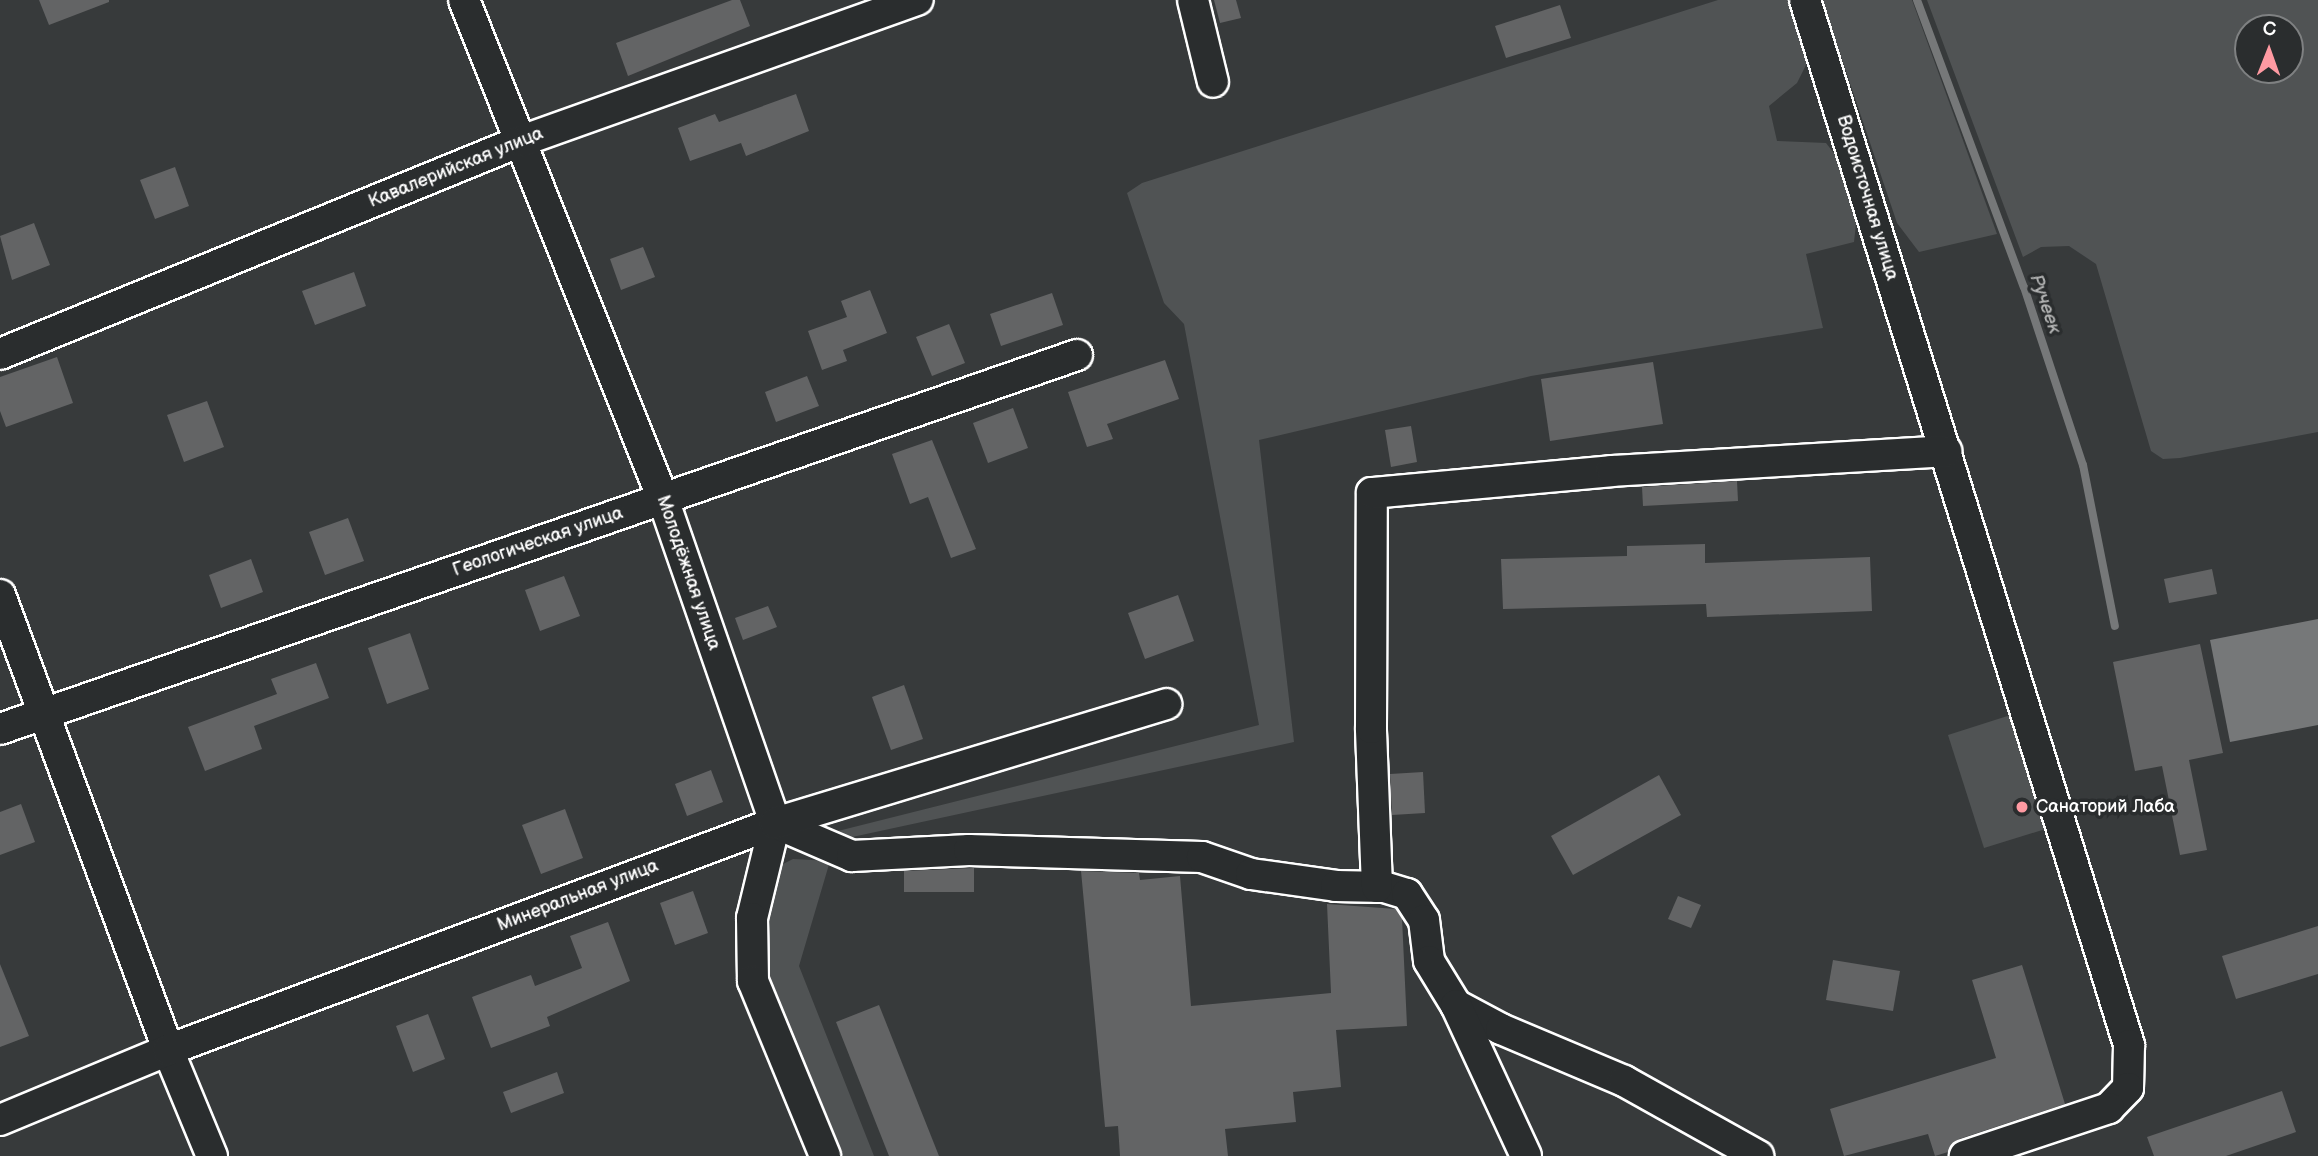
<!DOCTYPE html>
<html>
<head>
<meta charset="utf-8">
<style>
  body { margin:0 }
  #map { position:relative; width:2318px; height:1156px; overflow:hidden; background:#373a3b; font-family:"Balsamiq Sans",sans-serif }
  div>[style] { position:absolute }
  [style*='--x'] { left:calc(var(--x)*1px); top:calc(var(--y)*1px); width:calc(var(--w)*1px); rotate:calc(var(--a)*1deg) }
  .green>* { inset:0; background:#505354 }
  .water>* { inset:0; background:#767879 }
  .stream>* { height:8px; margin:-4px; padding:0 4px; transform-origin:4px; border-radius:4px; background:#767879 }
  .building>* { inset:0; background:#636465 }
  .roads { filter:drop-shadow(2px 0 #fff) drop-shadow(-2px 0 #fff) drop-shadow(0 2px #fff) drop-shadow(0 -2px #fff) }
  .minor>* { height:30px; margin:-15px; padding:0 15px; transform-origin:15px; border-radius:15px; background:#2a2d2e }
  .dots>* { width:19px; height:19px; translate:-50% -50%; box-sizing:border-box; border:4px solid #2a2d2e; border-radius:50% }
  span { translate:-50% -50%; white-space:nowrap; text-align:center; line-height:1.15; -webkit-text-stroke:7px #2a2d2e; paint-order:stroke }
  .street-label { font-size:18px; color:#fff }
  .poi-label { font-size:18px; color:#fff }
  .left { translate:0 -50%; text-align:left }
  .water-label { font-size:19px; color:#b4b5b5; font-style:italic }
  .north { position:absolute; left:2234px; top:14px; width:70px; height:70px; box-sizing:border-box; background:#2a2d2e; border:2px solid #7f8182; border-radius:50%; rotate:1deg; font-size:19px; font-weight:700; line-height:28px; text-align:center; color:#fff }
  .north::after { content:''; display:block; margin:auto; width:24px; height:32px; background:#ff9aa2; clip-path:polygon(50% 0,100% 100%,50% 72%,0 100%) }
</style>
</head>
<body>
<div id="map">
  <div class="green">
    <div style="clip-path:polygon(1718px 0,1787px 0,1808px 61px,1797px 83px,1769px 106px,1777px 141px,1826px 143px,1840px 161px,1856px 224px,1854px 242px,1806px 254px,1823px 328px,1531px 376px,1259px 440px,1294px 742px,843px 839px,830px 833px,1259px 725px,1184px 324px,1164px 303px,1127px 193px,1142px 183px)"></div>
    <div style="clip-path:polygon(1822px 0,1912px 0,1997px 234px,1919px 252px,1897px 223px)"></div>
    <div style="clip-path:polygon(evenodd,1927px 0,2318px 0,2318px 432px,2180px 458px,2163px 459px,2151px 451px,2096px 264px,2069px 246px,2041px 247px,2023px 257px,1927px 0,2248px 28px,2290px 28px,2290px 70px,2248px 70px,2248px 28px)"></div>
    <div style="clip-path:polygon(2020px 712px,2055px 826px,1984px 848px,1948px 735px)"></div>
    <div style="clip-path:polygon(793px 859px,830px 861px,799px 966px,874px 1156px,836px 1156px,765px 977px,764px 923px,771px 870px)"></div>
  </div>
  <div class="water">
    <div style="clip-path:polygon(2318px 619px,2318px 725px,2230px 742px,2210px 640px)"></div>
  </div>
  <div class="stream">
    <div style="--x:1917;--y:0;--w:306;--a:69.6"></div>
    <div style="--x:2024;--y:287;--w:188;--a:71.7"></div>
    <div style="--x:2083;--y:465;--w:164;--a:78.8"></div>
  </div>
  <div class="building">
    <div style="clip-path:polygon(39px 0,109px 0,109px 2px,49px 25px)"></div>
    <div style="clip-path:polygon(732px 0,740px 0,750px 26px,628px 76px,616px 43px)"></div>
    <div style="clip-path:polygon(1214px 0,1236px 0,1241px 18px,1220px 23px)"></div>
    <div style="clip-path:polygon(1560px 5px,1571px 38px,1506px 58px,1495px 26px)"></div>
    <div style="clip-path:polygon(796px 94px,809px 131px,746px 156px,741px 143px,690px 161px,678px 128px,715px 114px,719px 122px)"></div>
    <div style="clip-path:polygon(175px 167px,189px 206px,155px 219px,140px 180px)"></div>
    <div style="clip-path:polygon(34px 223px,50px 265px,12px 280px,0 236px)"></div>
    <div style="clip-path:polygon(643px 247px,655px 277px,621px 290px,610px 259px)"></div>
    <div style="clip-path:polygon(354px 272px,366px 306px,315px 325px,302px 291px)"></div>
    <div style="clip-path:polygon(870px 290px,887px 333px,843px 350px,847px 361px,822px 370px,808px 331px,847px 317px,841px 301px)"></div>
    <div style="clip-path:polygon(1052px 293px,1063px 325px,1001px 346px,990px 314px)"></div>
    <div style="clip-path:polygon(949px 324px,965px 363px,932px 376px,916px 337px)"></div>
    <div style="clip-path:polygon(57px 357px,73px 403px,6px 427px,0 411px,0 377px)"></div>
    <div style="clip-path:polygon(1165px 360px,1179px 399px,1107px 424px,1113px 439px,1087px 447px,1068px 392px)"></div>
    <div style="clip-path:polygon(1653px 362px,1663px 424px,1550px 441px,1541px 379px)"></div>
    <div style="clip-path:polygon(807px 376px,819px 406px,776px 422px,765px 392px)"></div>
    <div style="clip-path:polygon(207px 401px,224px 447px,184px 462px,167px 415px)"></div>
    <div style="clip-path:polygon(1013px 408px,1028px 448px,988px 463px,973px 423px)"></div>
    <div style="clip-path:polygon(1411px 426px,1417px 462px,1391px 467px,1385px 430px)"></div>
    <div style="clip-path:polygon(932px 440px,976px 549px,951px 558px,928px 497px,910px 504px,892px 454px)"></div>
    <div style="clip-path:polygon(1737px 481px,1738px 501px,1643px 506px,1642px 487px)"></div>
    <div style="clip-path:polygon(348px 518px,364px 561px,325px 575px,309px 532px)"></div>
    <div style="clip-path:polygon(1705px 544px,1705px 563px,1870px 557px,1872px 611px,1707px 617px,1706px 604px,1503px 609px,1501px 559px,1627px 556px,1627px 546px)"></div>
    <div style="clip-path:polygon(251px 559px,263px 592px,221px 608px,209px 575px)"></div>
    <div style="clip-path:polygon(2212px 569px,2217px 594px,2169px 603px,2164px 579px)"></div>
    <div style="clip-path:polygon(564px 576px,580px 616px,540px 631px,525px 590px)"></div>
    <div style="clip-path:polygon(1178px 595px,1194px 641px,1145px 659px,1128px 613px)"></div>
    <div style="clip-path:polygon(768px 606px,777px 627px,743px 640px,735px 618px)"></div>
    <div style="clip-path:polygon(410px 633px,429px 689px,387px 704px,368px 648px)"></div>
    <div style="clip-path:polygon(2200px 644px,2223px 753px,2189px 760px,2207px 850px,2180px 855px,2162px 766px,2135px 771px,2113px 662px)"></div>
    <div style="clip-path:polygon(316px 663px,329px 698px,254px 726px,262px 749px,205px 771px,188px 727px,277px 694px,271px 679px)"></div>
    <div style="clip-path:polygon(904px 685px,923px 739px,891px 750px,872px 697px)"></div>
    <div style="clip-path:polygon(711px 770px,723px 802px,687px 816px,675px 784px)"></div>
    <div style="clip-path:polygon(1423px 772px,1425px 813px,1392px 815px,1390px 774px)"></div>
    <div style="clip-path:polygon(1659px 775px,1681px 815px,1573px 875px,1551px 836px)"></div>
    <div style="clip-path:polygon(21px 804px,35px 842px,0 855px,0 812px)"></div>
    <div style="clip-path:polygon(565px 809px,583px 858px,541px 874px,522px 825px)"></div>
    <div style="clip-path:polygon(974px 868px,974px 892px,904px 892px,904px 871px)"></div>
    <div style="clip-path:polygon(1081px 871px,1139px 873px,1140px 880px,1180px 876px,1191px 1006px,1331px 993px,1327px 904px,1396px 909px,1402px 918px,1407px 1026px,1336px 1030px,1341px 1087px,1293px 1092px,1296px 1122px,1225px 1129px,1228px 1156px,1120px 1156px,1118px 1126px,1105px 1127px)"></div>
    <div style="clip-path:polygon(693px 891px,708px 933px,675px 945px,660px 903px)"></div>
    <div style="clip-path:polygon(1678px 896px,1701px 905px,1691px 928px,1668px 919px)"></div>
    <div style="clip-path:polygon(608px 922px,630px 981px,547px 1017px,550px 1026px,491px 1048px,472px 997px,531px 975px,535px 986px,582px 968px,570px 936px)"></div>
    <div style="clip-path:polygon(2318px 926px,2318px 974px,2236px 999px,2222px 956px)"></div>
    <div style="clip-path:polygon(1833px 960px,1900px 971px,1893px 1011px,1826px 1000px)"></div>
    <div style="clip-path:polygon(0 964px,29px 1036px,0 1047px)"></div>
    <div style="clip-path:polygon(2022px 965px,2065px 1104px,1959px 1139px,1948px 1152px,1935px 1156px,1928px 1134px,1844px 1156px,1830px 1109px,1996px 1058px,1972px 980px)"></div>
    <div style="clip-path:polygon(879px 1005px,939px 1156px,889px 1156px,836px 1022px)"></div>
    <div style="clip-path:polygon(428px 1014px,445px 1059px,413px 1072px,396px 1026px)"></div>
    <div style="clip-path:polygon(557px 1072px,564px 1093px,511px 1113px,503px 1092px)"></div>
    <div style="clip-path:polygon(2282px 1091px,2296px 1132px,2226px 1156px,2154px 1156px,2147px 1137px)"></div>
  </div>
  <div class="roads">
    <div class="minor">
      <div style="--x:464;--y:0;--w:537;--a:68.26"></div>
      <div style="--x:663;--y:499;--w:343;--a:70.9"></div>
      <div style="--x:775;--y:823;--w:98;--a:103.6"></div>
      <div style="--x:752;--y:918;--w:63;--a:89.1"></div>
      <div style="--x:753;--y:981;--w:189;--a:67.6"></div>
      <div style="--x:1193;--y:0;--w:84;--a:76.3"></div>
      <div style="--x:1805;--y:0;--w:1094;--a:72.77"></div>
      <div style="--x:2129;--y:1045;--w:43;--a:91.3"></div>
      <div style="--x:2128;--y:1088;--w:28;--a:134"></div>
      <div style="--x:2109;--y:1108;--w:152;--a:161.6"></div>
      <div style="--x:0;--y:354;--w:563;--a:-22.24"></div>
      <div style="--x:521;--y:141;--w:421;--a:-19.6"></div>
      <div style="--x:0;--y:595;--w:485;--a:69.7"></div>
      <div style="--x:168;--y:1050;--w:115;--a:67.5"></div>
      <div style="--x:0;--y:729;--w:1140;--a:-19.15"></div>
      <div style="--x:775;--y:823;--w:84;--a:23.2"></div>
      <div style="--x:852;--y:856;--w:117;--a:-2.9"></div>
      <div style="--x:969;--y:850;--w:233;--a:1.7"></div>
      <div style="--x:1202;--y:857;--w:52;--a:19.1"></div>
      <div style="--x:1251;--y:874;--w:86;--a:8"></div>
      <div style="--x:1336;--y:886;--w:48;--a:1.2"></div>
      <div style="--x:1384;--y:887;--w:24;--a:17"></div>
      <div style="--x:1407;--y:894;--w:31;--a:57"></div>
      <div style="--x:1424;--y:920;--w:41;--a:83"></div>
      <div style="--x:1429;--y:961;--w:52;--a:58.5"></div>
      <div style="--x:1456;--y:1005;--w:51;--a:28.1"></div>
      <div style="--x:1501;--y:1029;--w:134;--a:22.9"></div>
      <div style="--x:1624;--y:1081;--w:154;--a:29.2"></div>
      <div style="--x:1377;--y:887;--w:159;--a:-92.2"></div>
      <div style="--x:1371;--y:728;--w:235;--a:-89.8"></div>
      <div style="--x:1372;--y:493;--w:241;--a:-5.2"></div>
      <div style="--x:1612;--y:471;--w:335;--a:-3.4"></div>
      <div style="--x:1456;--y:1005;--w:166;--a:65.1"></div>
      <div style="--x:0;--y:1120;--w:182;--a:-22.6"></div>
      <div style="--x:168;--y:1050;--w:648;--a:-20.5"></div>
      <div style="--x:775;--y:823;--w:409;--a:-16.9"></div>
    </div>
  </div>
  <div class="dots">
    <div style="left:2022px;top:807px;background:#ff9aa2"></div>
  </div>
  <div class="street-label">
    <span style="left:456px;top:168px;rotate:-22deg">Кавалерийская улица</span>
    <span style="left:1867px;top:198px;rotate:73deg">Водоисточная улица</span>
    <span style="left:538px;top:542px;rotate:-19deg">Геологическая улица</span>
    <span style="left:688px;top:573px;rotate:71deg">Молодёжная улица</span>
    <span style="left:578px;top:896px;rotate:-21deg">Минеральная улица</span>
  </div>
  <div class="poi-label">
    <span class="left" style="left:2036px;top:807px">Санаторий Лаба</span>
  </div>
  <div class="water-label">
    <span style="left:2045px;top:304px;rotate:71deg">Ручеек</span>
  </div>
  <div class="north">С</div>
</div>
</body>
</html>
